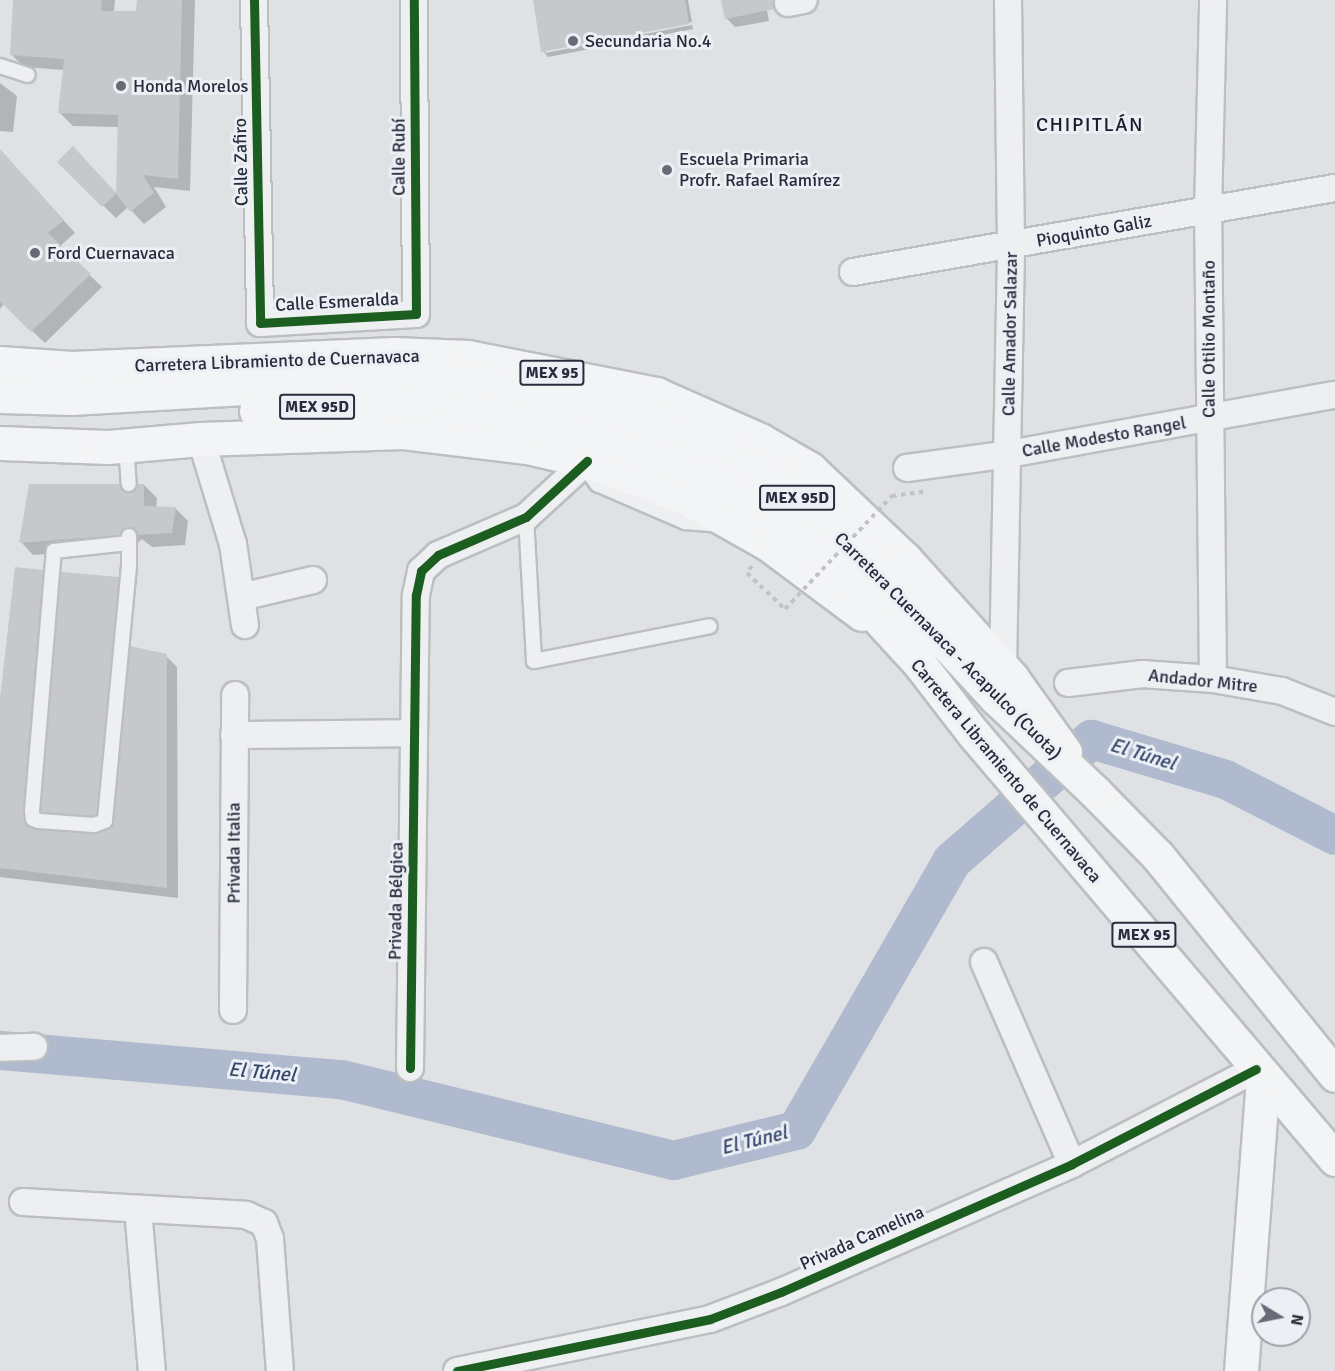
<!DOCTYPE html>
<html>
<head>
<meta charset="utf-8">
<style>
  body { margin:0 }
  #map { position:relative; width:1335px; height:1371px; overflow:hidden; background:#dfe1e4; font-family:Signika,sans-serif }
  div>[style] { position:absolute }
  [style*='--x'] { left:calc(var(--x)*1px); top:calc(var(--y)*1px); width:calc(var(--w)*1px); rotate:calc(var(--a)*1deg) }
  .shadow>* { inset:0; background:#0003 }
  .river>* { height:39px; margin:-19.5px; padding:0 19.5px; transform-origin:19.5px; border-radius:19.5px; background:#afbace }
  .building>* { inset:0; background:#c6c8cc }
  .path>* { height:4px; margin-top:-2px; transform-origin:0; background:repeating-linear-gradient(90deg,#c1c2c7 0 4.5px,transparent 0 9px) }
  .roads { filter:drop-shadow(2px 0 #bcbec1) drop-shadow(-2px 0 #bcbec1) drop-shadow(0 2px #bcbec1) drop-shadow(0 -2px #bcbec1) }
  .service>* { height:14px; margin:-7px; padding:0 7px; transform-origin:7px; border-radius:7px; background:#eeeff1 }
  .minor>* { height:26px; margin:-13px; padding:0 13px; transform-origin:13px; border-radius:13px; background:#eeeff1 }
  .primary>* { height:33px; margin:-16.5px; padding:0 16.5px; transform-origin:16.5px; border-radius:16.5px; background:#f3f4f5 }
  .trunk>* { height:33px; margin:-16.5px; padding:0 16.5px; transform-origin:16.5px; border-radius:16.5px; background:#f3f4f5 }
  .motorway>* { height:33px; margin:-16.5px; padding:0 16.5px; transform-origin:16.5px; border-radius:16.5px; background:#f3f4f5 }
  .path-bridge>* { height:4px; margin-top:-2px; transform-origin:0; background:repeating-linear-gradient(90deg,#c1c2c7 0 4.5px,transparent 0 9px) }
  .cycleway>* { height:9px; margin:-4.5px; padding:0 4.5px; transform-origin:4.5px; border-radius:4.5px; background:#1b5e20 }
  .dots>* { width:16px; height:16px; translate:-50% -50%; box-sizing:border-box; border:3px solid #eceff4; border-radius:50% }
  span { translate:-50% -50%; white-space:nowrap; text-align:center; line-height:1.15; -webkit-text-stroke:6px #eceff4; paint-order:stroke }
  .shield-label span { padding:2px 4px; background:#eceff4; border:2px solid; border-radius:4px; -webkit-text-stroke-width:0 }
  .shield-label { font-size:16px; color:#282c3c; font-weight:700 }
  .poi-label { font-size:18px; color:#282c3c }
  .left { translate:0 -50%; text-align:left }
  .street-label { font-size:18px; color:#282c3c }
  .neighbourhood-label { font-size:20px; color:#1a1e2c; letter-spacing:1.5px }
  .water-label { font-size:20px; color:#35476d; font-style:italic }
  .north { position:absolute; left:1251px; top:1287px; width:60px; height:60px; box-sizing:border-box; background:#eceff4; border:2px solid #9ea1aa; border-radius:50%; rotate:100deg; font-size:16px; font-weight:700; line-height:24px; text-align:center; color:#282c3c }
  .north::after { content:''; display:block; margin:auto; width:21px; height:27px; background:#686b77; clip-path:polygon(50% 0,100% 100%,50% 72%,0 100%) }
</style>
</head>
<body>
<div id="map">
  <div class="shadow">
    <div style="clip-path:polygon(14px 0,115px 0,114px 13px,138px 12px,138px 0,195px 0,190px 191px,154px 187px,166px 207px,144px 224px,128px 207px,116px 218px,59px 162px,73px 148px,118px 195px,119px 127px,73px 126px,60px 113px,64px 70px,24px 67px,11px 54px)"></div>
    <div style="clip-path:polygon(535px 0,688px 0,692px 22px,545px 50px,545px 53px,692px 25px,693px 29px,548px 57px,543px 51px)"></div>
    <div style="clip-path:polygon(723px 0,765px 0,769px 21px,735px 27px,726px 18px)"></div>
    <div style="clip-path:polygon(0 83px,17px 96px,13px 132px,0 131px)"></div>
    <div style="clip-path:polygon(0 150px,75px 233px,60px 246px,102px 287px,45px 343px,4px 304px,0 309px)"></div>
    <div style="clip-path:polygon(144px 485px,157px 498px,156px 508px,175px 508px,188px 521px,185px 545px,152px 547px,142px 539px,133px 547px,33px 555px,21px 542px)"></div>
    <div style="clip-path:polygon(43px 572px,53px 582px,35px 830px,94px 835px,114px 827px,166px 656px,177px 667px,178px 898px,0 877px,0 712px)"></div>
    <div style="clip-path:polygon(118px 579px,131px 592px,109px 828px,56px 824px,43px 812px)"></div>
  </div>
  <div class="river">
    <div style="--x:0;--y:1050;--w:342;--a:4.9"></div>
    <div style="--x:341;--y:1079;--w:342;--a:13.7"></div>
    <div style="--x:673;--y:1160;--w:127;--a:-13.7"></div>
    <div style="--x:796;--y:1130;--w:310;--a:-60"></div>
    <div style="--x:951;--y:861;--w:186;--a:-41.1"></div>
    <div style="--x:1091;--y:739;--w:140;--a:16.6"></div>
    <div style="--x:1225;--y:779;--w:123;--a:27"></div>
  </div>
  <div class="building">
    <div style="clip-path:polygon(13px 0,102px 0,101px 11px,136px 11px,137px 0,182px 0,178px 179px,143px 175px,154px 193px,130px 212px,116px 194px,102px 207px,57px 162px,73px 146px,116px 193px,118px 115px,58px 113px,64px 59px,10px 55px)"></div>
    <div style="clip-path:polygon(533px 0,685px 0,689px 24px,541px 52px)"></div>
    <div style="clip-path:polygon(721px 0,774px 0,775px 9px,725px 19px)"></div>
    <div style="clip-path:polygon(0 149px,64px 220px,48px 233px,91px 274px,31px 332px,0 301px)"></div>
    <div style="clip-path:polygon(29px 484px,120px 484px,129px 493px,138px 484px,144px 484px,144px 506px,176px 507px,172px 533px,138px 535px,128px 527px,120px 535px,19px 543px)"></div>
    <div style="clip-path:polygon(15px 567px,43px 570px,23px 810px,26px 824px,38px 830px,93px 834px,112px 827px,130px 646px,167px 654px,167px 888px,0 868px,0 698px)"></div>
    <div style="clip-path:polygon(61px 572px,119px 577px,97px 814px,93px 816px,41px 812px)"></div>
  </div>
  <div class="path">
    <div style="--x:892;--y:496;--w:36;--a:-8"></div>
    <div style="--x:752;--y:566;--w:9;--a:126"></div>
    <div style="--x:747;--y:573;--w:52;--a:43.5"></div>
  </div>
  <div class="roads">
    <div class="service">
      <div style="--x:0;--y:66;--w:29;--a:18"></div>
      <div style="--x:126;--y:445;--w:39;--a:86"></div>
      <div style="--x:590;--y:464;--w:9;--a:96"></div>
      <div style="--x:589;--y:473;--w:14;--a:54"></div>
      <div style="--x:597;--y:484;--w:96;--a:23.4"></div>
      <div style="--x:685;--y:522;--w:33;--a:5"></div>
      <div style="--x:526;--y:517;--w:144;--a:86.8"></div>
      <div style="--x:534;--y:661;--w:179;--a:-11.2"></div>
      <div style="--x:129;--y:536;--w:30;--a:90"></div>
      <div style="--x:129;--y:566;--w:256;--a:95.4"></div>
      <div style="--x:105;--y:821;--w:12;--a:160"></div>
      <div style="--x:94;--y:825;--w:55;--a:-175.8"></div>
      <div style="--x:39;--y:821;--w:6;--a:-162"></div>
      <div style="--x:33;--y:819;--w:8;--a:-97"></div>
      <div style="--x:32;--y:811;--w:261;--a:-85.2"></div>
      <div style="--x:54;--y:551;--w:75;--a:-6.1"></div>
    </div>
    <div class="minor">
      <div style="--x:254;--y:0;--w:323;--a:88.9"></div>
      <div style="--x:260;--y:323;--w:156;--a:-3.3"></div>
      <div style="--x:416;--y:314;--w:314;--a:-90.4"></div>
      <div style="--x:788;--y:3;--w:16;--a:-11"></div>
      <div style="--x:853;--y:272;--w:489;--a:-9.9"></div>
      <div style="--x:201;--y:439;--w:110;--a:73.1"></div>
      <div style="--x:233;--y:544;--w:82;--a:81.6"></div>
      <div style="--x:907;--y:468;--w:103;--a:-7.8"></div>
      <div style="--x:1009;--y:454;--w:331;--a:-10.3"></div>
      <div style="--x:241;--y:597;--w:74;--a:-13.3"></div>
      <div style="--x:1003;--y:668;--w:422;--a:-88.9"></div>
      <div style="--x:1011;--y:246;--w:246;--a:-90.7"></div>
      <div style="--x:1213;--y:679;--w:468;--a:-90.6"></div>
      <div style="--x:1208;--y:211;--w:211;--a:-88.6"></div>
      <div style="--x:1068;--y:683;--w:75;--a:-6.9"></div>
      <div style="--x:1142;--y:674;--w:71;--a:4"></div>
      <div style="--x:1213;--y:679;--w:70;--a:9.9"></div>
      <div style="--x:1282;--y:691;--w:57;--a:21.6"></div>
      <div style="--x:234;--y:735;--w:180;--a:-0.6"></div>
      <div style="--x:984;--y:962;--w:220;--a:66.5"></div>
      <div style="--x:233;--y:1010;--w:315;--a:-89.6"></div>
      <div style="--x:0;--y:1048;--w:34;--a:-2"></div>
      <div style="--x:410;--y:1068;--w:473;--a:-89.3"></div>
      <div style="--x:416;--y:595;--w:25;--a:-78"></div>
      <div style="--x:421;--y:571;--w:23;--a:-43"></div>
      <div style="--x:438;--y:555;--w:96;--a:-23.4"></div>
      <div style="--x:526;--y:517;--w:83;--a:-42.6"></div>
      <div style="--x:23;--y:1202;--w:223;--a:3.3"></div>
      <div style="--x:246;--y:1215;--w:20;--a:24"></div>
      <div style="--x:264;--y:1223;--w:17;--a:69"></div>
      <div style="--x:270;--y:1239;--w:132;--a:85.7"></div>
      <div style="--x:138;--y:1209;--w:163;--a:85.1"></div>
      <div style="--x:457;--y:1371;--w:258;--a:-11.6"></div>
      <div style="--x:710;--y:1319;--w:76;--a:-20.8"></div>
      <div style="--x:781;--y:1292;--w:318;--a:-23.7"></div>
      <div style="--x:1072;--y:1164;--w:207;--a:-27.3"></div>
    </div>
    <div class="primary">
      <div style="--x:0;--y:363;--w:72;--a:4"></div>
      <div style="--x:72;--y:368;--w:322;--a:-2.5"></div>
      <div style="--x:394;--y:354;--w:74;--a:2.3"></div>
      <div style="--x:468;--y:357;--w:192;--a:11.1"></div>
      <div style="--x:656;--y:394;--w:114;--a:23.9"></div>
      <div style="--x:760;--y:440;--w:58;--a:30.1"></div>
      <div style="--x:810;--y:469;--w:131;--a:43.5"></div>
      <div style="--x:905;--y:559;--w:160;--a:48"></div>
      <div style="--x:1012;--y:678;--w:91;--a:54.4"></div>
      <div style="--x:0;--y:443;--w:108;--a:2.1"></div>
      <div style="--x:108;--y:447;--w:93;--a:-4.9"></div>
      <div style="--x:201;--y:439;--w:202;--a:-2"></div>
      <div style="--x:403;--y:432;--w:125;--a:6.9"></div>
      <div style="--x:527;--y:447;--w:62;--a:13.1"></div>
      <div style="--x:587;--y:461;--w:102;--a:20"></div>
      <div style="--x:683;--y:496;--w:98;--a:29.5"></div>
      <div style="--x:768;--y:544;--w:117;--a:36.7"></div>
    </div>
    <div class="trunk">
      <div style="--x:919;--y:663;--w:88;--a:52.4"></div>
      <div style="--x:973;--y:733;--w:559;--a:49.64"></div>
      <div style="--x:1094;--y:791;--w:90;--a:45.5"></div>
      <div style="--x:1157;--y:855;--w:283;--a:51"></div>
      <div style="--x:1241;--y:1371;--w:294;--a:-85.7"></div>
    </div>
    <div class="motorway">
      <div style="--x:0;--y:396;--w:71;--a:1.6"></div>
      <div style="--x:71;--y:398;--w:329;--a:-3.3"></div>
      <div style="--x:399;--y:379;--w:74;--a:1.5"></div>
      <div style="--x:473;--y:381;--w:63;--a:10.1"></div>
      <div style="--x:535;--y:392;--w:119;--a:14.2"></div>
      <div style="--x:650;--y:421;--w:106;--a:25.1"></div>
      <div style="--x:746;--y:466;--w:63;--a:31.4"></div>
      <div style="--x:800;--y:499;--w:119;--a:43"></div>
      <div style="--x:887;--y:580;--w:162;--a:47.3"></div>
      <div style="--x:997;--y:699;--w:134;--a:43.5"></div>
      <div style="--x:256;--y:411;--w:142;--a:-2.4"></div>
      <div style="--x:398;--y:405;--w:64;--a:3.6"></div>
      <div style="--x:462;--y:409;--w:72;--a:9.6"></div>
      <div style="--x:533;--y:421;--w:132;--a:15.4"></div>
      <div style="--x:660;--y:456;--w:101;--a:25.3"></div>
      <div style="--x:751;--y:499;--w:28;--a:35"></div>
      <div style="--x:774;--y:515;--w:45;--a:38.7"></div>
      <div style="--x:809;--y:543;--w:163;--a:47.5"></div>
    </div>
  </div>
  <div class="path-bridge">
    <div style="--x:785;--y:609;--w:156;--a:-46.6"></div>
  </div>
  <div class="cycleway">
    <div style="--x:254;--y:0;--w:323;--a:88.9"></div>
    <div style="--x:260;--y:323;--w:156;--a:-3.3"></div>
    <div style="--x:416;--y:314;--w:314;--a:-90.4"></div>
    <div style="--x:410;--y:1068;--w:473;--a:-89.3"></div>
    <div style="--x:416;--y:595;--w:25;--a:-78"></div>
    <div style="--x:421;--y:571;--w:23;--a:-43"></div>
    <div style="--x:438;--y:555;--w:96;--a:-23.4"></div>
    <div style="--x:526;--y:517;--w:83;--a:-42.6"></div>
    <div style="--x:457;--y:1371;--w:258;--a:-11.6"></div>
    <div style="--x:710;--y:1319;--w:76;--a:-20.8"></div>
    <div style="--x:781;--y:1292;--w:318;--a:-23.7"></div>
    <div style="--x:1072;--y:1164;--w:207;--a:-27.3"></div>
  </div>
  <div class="dots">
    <div style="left:573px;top:41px;background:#686b77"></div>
    <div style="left:121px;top:86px;background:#686b77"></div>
    <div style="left:667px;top:170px;background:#686b77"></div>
    <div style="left:35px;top:253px;background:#686b77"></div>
  </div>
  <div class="shield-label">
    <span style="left:552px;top:373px">MEX 95</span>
    <span style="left:317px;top:407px">MEX 95D</span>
    <span style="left:797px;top:498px">MEX 95D</span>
    <span style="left:1144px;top:935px">MEX 95</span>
  </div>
  <div class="poi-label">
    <span class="left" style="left:585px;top:41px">Secundaria No.4</span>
    <span class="left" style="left:133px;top:86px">Honda Morelos</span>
    <span class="left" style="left:679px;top:170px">Escuela Primaria<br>Profr. Rafael Ramírez</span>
    <span class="left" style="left:47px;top:253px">Ford Cuernavaca</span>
  </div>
  <div class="street-label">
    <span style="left:399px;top:157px;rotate:-90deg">Calle Rubí</span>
    <span style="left:241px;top:162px;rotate:-91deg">Calle Zafiro</span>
    <span style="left:1094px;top:231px;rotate:-10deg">Pioquinto Galiz</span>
    <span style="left:337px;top:302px;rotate:-3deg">Calle Esmeralda</span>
    <span style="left:1010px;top:334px;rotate:-89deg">Calle Amador Salazar</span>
    <span style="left:1209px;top:339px;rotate:-90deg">Calle Otilio Montaño</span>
    <span style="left:277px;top:361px;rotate:-2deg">Carretera Libramiento de Cuernavaca</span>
    <span style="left:1104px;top:437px;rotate:-10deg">Calle Modesto Rangel</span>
    <span style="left:948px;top:646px;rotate:45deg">Carretera Cuernavaca - Acapulco (Cuota)</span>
    <span style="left:1203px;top:681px;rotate:6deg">Andador Mitre</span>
    <span style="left:1006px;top:771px;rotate:50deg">Carretera Libramiento de Cuernavaca</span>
    <span style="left:234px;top:853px;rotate:-90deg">Privada Italia</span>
    <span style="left:396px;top:901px;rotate:-89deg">Privada Bélgica</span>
    <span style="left:862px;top:1238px;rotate:-24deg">Privada Camelina</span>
  </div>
  <div class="neighbourhood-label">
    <span style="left:1090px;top:124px">CHIPITLÁN</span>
  </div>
  <div class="water-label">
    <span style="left:1143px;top:754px;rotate:17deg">El Túnel</span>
    <span style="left:262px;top:1072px;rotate:5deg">El Túnel</span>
    <span style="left:754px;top:1140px;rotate:-14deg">El Túnel</span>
  </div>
  <div class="north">N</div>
</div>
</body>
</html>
